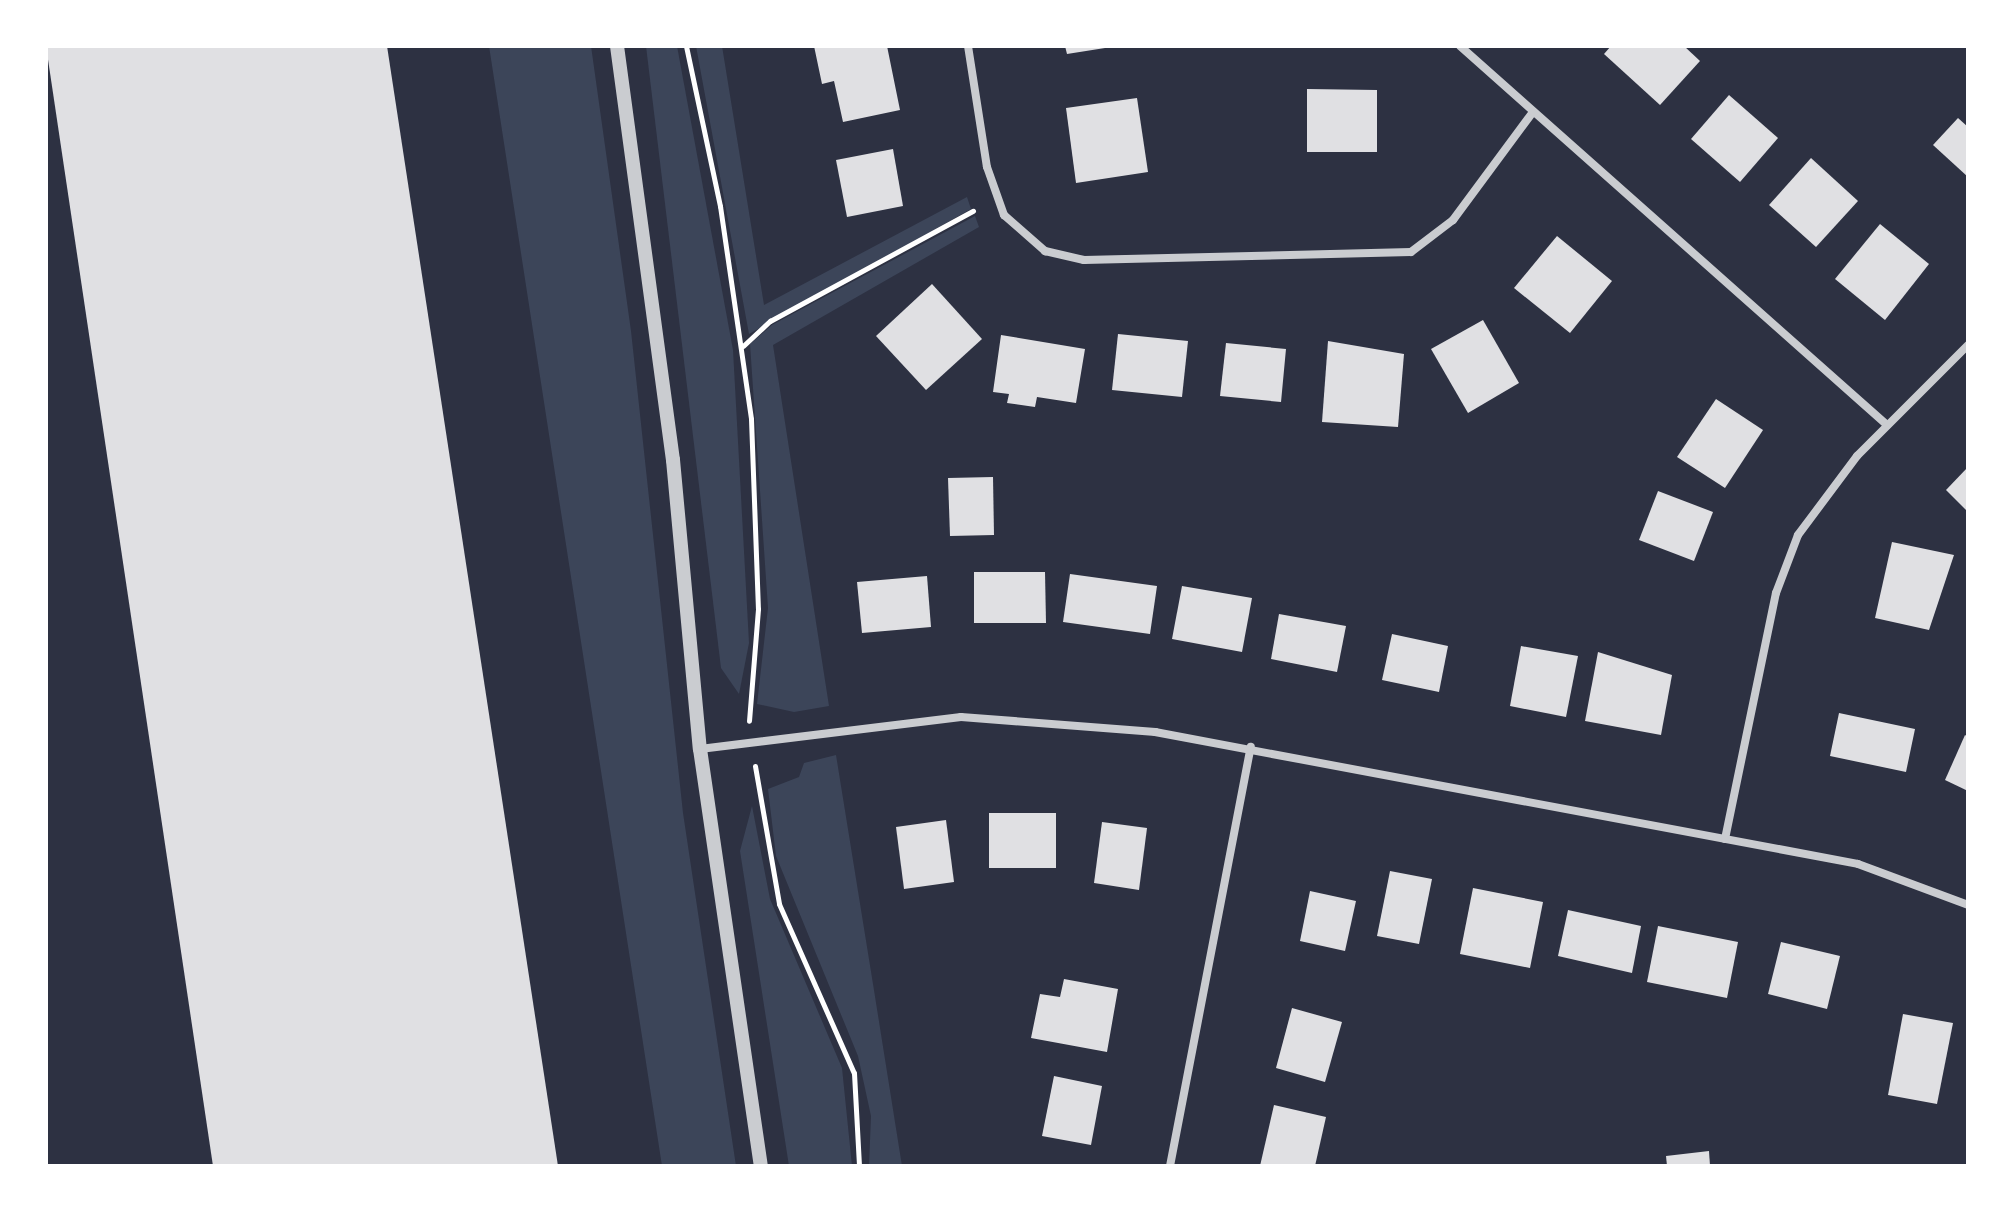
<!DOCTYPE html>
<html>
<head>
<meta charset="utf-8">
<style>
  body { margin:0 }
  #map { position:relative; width:2014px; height:1212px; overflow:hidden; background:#2d3142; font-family:"Work Sans",sans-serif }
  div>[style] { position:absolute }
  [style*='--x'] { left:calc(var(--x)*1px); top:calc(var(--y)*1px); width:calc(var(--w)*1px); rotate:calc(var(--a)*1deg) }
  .green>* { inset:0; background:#3c4559 }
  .building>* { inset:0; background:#e0e0e3 }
  .path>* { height:5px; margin:-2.5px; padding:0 2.5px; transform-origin:2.5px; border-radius:2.5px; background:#fff }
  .minor>* { height:8px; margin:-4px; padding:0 4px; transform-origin:4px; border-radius:4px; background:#caccd0 }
  .tertiary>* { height:14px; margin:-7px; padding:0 7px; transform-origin:7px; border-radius:7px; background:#caccd0 }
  span { translate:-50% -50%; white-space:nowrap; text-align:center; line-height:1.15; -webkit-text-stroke:8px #fff; paint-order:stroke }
  .frame { position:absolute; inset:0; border:48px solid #fff; pointer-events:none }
</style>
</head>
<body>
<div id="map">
  <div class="green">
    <div style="clip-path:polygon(489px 46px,591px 46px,631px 331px,683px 813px,736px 1166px,662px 1166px)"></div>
    <div style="clip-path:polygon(646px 46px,677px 46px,733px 350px,749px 643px,739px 694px,721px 668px)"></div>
    <div style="clip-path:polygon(696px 46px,722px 46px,764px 305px,967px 197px,971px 209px,749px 334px)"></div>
    <div style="clip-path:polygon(975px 216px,979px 227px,773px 345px,829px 706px,794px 712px,757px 704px,768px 608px,750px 344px,772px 325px)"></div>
    <div style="clip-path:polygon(836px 755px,873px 984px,902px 1166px,869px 1166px,871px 1116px,858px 1056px,776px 856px,768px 789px,799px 777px,804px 763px)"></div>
    <div style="clip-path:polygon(752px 806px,770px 899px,842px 1068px,852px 1166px,789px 1166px,740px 851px)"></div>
  </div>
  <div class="building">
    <div style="clip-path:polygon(46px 46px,387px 46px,558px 1166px,213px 1166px)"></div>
    <div style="clip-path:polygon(814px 46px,887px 46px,900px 110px,843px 122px,834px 81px,822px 84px)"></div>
    <div style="clip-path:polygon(1065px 46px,1105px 46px,1105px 48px,1067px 54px)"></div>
    <div style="clip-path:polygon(1611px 46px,1684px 46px,1700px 61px,1660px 105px,1604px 54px)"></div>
    <div style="clip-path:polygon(1307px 89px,1377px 90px,1377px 152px,1307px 152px)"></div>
    <div style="clip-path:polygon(1729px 95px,1778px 138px,1740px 182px,1691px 139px)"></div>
    <div style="clip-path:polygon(1137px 98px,1148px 172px,1076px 183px,1066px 108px)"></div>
    <div style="clip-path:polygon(1958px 118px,1968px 127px,1968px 177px,1933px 145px)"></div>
    <div style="clip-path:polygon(893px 149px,903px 206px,847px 217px,836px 160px)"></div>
    <div style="clip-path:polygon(1811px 158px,1858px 201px,1816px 247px,1769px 205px)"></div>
    <div style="clip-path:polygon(1880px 224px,1929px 264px,1885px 320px,1835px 279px)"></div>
    <div style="clip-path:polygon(1557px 236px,1612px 281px,1570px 333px,1514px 288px)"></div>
    <div style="clip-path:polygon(932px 284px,982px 339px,926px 390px,876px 336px)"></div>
    <div style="clip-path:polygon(1483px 320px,1519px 383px,1468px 413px,1431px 349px)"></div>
    <div style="clip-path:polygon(1118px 334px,1188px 341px,1182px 397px,1112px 390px)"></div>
    <div style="clip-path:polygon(1001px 335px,1085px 349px,1076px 403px,1037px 397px,1035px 407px,1007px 403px,1009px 394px,993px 392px)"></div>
    <div style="clip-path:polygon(1328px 341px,1404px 354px,1398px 427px,1322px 422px)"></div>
    <div style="clip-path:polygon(1226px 343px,1286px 349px,1281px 402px,1220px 396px)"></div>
    <div style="clip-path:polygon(1716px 399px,1763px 430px,1725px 488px,1677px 457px)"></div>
    <div style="clip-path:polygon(1968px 467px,1968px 512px,1946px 490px)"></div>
    <div style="clip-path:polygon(993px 477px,994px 535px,950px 536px,948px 478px)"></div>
    <div style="clip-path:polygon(1658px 491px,1713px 512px,1694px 561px,1639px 540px)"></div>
    <div style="clip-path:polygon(1892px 542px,1954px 555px,1929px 630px,1875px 618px)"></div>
    <div style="clip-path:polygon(974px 572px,1045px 572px,1046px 623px,974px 623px)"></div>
    <div style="clip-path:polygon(1070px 574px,1157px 586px,1150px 634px,1063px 622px)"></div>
    <div style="clip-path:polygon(927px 576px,931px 627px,862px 633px,857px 582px)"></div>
    <div style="clip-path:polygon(1182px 586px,1252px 598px,1242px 652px,1172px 639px)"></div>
    <div style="clip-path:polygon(1279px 614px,1346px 626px,1337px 672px,1271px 659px)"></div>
    <div style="clip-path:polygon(1392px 634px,1448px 646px,1439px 692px,1382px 680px)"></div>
    <div style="clip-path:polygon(1521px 646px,1578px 656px,1566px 717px,1510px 706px)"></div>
    <div style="clip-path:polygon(1598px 652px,1672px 675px,1661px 735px,1585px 721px)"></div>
    <div style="clip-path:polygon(1839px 713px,1915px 729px,1906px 772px,1830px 756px)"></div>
    <div style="clip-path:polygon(1965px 735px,1968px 737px,1968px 791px,1945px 780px)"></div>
    <div style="clip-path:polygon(989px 813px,1056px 813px,1056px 868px,989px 868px)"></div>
    <div style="clip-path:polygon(946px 820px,954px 882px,904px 889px,896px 827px)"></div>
    <div style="clip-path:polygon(1102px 822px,1147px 828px,1139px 890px,1094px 883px)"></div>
    <div style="clip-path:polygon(1390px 871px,1432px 879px,1419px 944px,1377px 936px)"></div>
    <div style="clip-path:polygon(1473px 888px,1543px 902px,1530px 968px,1460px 954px)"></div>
    <div style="clip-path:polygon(1310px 891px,1356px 901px,1345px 951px,1300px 941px)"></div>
    <div style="clip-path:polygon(1568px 910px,1641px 926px,1632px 973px,1558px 956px)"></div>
    <div style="clip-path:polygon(1658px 926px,1738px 942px,1727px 998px,1647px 982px)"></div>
    <div style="clip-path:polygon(1781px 942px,1840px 956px,1827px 1009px,1768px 994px)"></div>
    <div style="clip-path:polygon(1064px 979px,1118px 989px,1107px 1052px,1031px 1038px,1040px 994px,1060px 997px)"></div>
    <div style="clip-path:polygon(1292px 1008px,1342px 1022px,1325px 1082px,1276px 1068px)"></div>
    <div style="clip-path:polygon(1903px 1014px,1953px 1023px,1937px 1104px,1888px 1095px)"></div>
    <div style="clip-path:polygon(1054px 1076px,1102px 1086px,1091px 1145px,1042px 1136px)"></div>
    <div style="clip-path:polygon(1274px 1105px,1326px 1117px,1315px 1166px,1260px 1166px)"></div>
    <div style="clip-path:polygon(1709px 1151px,1710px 1166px,1667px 1166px,1666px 1156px)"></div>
  </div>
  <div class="path">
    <div style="--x:686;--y:46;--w:164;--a:78"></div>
    <div style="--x:720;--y:206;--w:215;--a:81.7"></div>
    <div style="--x:751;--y:419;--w:190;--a:87.9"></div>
    <div style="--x:758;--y:609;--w:112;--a:94.6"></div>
    <div style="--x:743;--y:346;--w:37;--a:-43"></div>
    <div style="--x:770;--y:321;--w:231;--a:-28.5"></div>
    <div style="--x:755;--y:766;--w:140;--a:80.1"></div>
    <div style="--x:779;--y:904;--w:185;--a:66.1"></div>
    <div style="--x:854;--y:1073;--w:93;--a:86.9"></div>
  </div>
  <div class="minor">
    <div style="--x:968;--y:46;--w:122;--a:81.1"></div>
    <div style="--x:987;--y:167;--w:51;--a:70.5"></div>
    <div style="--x:1004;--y:215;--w:55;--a:41.3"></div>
    <div style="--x:1045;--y:251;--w:40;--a:13"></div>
    <div style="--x:1084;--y:260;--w:327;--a:-1.4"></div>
    <div style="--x:1411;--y:252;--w:53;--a:-37.3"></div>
    <div style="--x:1453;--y:220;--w:134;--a:-53.5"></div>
    <div style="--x:1460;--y:46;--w:571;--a:41.59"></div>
    <div style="--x:700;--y:749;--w:263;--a:-7"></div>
    <div style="--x:961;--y:717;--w:195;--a:4.4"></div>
    <div style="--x:1155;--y:732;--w:715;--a:10.63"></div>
    <div style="--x:1858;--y:864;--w:117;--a:20.4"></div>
    <div style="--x:1725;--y:839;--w:251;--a:-78.3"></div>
    <div style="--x:1776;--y:593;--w:62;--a:-69.2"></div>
    <div style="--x:1798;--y:535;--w:99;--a:-53.2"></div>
    <div style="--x:1857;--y:456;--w:157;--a:-45"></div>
    <div style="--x:1170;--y:1166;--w:427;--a:-79.1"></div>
  </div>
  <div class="tertiary">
    <div style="--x:617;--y:46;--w:418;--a:82.3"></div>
    <div style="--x:673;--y:460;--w:290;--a:84.7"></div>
    <div style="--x:700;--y:749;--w:421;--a:81.7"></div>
  </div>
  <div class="frame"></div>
</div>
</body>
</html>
